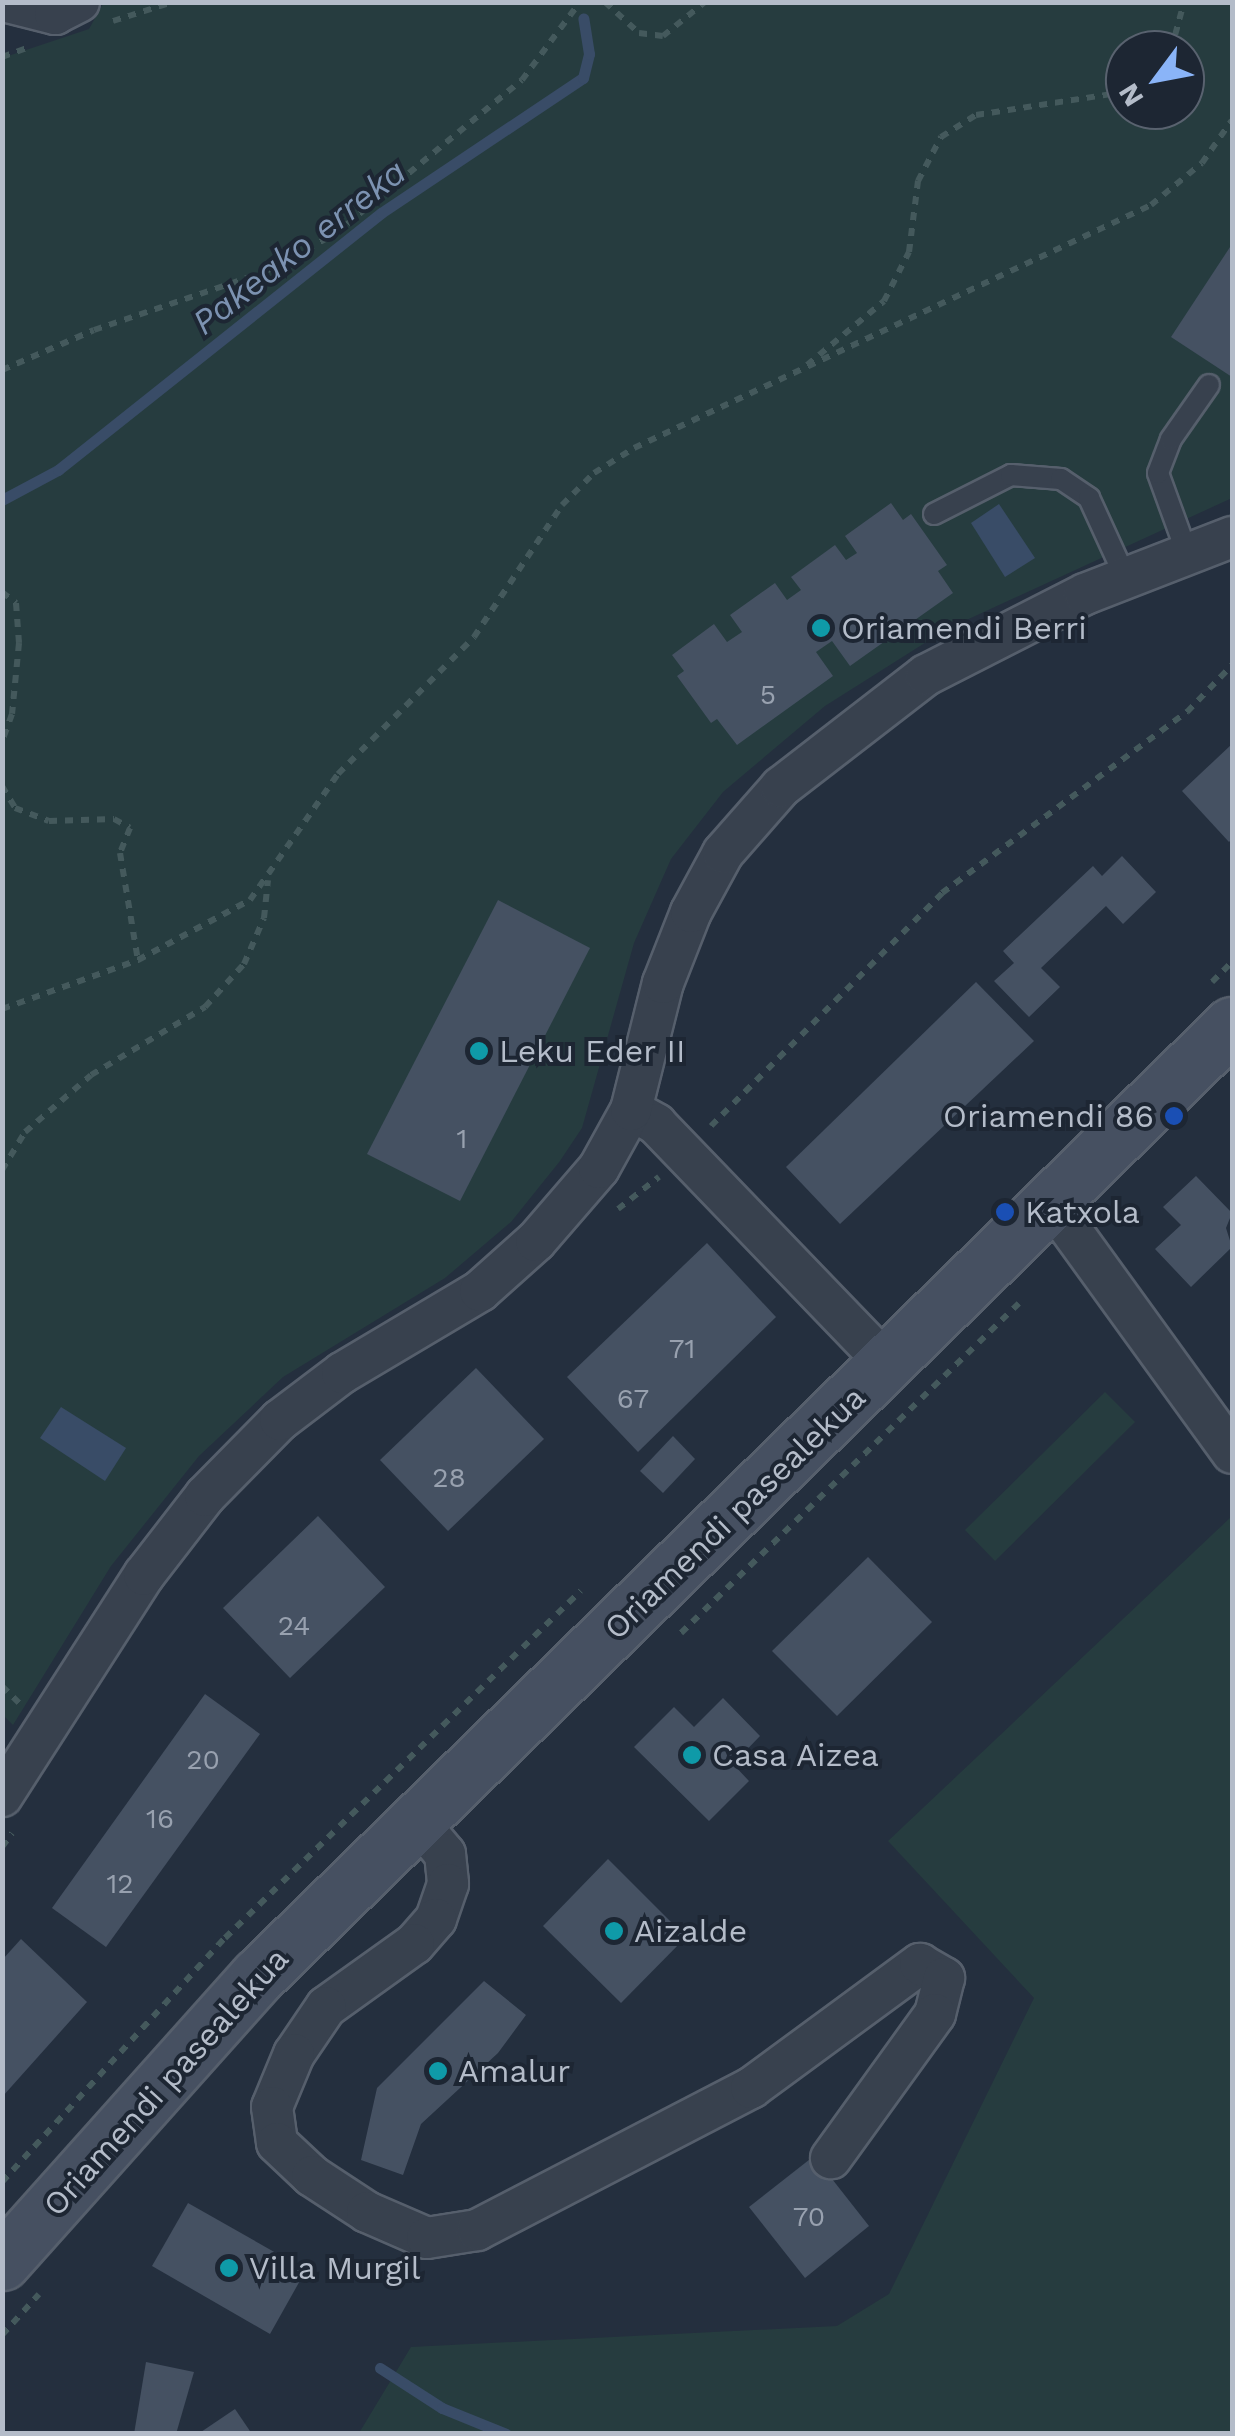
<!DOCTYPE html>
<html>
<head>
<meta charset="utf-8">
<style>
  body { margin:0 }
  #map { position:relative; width:1235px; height:2436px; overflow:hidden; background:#242f3e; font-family:"Work Sans",sans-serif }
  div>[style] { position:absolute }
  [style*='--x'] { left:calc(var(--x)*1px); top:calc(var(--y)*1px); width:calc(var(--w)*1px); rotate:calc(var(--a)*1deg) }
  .green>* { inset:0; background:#263c3f }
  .water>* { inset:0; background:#394c67 }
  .stream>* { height:11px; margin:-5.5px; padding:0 5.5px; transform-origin:5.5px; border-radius:5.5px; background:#394c67 }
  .building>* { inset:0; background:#455162 }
  .path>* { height:6px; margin-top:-3px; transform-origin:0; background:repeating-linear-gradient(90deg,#44595c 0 8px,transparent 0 16px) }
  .roads { filter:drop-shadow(2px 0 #565f6c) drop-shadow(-2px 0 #565f6c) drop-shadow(0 2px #565f6c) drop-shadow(0 -2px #565f6c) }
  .lane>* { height:20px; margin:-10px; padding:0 10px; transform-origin:10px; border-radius:10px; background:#38414e }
  .street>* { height:40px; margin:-20px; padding:0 20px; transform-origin:20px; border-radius:20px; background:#38414e }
  .secondary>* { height:55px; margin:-27.5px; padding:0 27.5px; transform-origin:27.5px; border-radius:27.5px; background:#465061 }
  .dots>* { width:28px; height:28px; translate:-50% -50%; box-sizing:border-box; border:5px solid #1d2633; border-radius:50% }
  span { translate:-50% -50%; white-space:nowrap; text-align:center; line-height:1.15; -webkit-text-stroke:8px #1d2633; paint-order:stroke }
  .number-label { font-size:28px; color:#98a1af }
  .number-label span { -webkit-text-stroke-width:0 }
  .poi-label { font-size:32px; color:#b4bcc9 }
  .left { translate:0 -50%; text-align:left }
  .right { translate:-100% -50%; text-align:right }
  .street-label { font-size:32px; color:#b4bcc9 }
  .water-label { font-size:35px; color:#7c92b1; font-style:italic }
  .frame { position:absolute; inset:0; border:5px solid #b4bcc9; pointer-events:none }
  .north { position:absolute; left:1105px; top:30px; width:100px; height:100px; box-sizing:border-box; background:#1d2633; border:2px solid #59626f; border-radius:50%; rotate:238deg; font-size:28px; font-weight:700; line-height:40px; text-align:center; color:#b4bcc9 }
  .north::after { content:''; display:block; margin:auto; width:35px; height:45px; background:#8ab4f8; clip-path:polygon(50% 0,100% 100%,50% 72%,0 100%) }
</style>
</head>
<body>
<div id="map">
  <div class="green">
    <div style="clip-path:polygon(evenodd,104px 2px,1232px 3px,1232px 498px,947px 629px,825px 706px,723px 792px,671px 859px,634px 943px,582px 1128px,560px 1161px,511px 1222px,445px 1278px,283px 1377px,199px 1456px,111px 1566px,13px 1725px,2px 1714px,2px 58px,89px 29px,104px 2px,1125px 50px,1185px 50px,1185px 110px,1125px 110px,1125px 50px)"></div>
    <div style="clip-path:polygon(1105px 1392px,1135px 1422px,995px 1561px,965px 1530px)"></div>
    <div style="clip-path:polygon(1232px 1516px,1232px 2433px,359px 2433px,411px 2347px,837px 2326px,889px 2294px,1034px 1998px,888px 1841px)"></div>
  </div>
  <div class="water">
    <div style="clip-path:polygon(999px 504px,1035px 558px,1005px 577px,971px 523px)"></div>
    <div style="clip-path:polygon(61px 1407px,126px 1448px,105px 1481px,40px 1438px)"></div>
  </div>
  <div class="stream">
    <div style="--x:2;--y:500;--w:64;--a:-28.2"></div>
    <div style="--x:58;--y:470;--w:413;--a:-38.5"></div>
    <div style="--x:381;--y:213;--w:243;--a:-33.8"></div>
    <div style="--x:583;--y:78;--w:25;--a:-76"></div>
    <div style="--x:589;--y:54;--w:36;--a:-99"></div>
    <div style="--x:380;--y:2368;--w:74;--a:32.8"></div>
    <div style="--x:442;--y:2408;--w:69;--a:22.1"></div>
  </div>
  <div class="building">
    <div style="clip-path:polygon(1232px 244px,1232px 377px,1171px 337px)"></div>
    <div style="clip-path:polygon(891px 503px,903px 520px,911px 514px,947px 565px,938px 571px,953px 593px,850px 666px,832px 641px,816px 652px,833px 676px,737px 745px,717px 719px,711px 723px,677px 676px,684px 671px,672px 655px,714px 624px,727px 642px,742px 632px,730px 615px,775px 583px,787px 600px,801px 590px,791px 577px,835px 545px,846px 560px,857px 553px,845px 536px)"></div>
    <div style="clip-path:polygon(1232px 744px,1232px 839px,1229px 842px,1182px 791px)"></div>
    <div style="clip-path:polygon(1122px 856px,1156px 892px,1123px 924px,1106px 906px,1041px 968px,1060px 987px,1029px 1017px,994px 981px,1014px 963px,1003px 951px,1093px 866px,1102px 876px)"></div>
    <div style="clip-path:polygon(498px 900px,590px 948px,460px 1201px,367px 1154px)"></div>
    <div style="clip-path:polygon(976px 982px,1034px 1041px,840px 1224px,786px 1167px)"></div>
    <div style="clip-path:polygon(1196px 1176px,1232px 1213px,1226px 1228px,1232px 1247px,1191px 1287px,1155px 1249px,1181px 1225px,1163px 1207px)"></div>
    <div style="clip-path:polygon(707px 1243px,776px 1317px,638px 1452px,567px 1377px)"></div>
    <div style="clip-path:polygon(476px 1368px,544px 1439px,448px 1531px,380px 1460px)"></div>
    <div style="clip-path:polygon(673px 1436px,695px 1459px,663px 1493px,640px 1471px)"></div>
    <div style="clip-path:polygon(318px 1516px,385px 1587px,290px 1678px,223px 1608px)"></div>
    <div style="clip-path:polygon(868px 1557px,932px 1622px,837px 1716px,772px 1651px)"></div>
    <div style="clip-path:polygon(205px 1694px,260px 1734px,106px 1947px,52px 1908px)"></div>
    <div style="clip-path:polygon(723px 1698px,760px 1736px,733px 1764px,749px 1781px,709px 1821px,634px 1747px,674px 1707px,694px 1727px)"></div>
    <div style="clip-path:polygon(608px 1859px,686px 1937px,621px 2003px,543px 1926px)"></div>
    <div style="clip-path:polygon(21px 1939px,87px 2002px,3px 2096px,3px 1959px)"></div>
    <div style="clip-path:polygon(484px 1981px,526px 2015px,498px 2053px,421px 2124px,403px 2175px,361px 2160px,377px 2088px)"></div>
    <div style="clip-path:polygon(814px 2156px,869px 2226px,805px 2278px,749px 2207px)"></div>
    <div style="clip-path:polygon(188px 2203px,306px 2270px,270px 2334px,152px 2266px)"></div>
    <div style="clip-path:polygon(146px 2362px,194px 2372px,176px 2434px,134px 2434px)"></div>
    <div style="clip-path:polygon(235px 2409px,252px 2434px,198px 2434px)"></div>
  </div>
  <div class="path">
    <div style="--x:605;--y:2;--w:46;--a:42.4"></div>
    <div style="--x:639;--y:33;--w:24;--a:7"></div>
    <div style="--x:663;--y:36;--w:54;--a:-39"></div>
    <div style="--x:113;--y:21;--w:63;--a:-17.6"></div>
    <div style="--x:1171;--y:50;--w:50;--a:-74.8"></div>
    <div style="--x:2;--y:57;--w:30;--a:-20"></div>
    <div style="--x:807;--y:365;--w:100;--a:-39.7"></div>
    <div style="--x:884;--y:301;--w:55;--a:-63"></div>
    <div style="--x:909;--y:252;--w:72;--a:-82.8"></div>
    <div style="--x:918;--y:181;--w:50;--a:-62.4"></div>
    <div style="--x:941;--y:137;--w:41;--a:-32.2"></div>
    <div style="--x:976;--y:115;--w:151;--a:-8.8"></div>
    <div style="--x:2;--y:370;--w:100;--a:-23.5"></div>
    <div style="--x:94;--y:330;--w:180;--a:-18.8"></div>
    <div style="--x:264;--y:272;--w:81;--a:-28.2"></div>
    <div style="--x:335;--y:234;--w:242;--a:-39.5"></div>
    <div style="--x:522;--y:80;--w:97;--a:-53.4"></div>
    <div style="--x:2;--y:592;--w:18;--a:38"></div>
    <div style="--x:16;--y:603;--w:40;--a:85.7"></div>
    <div style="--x:19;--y:643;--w:71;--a:95.6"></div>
    <div style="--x:12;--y:714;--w:30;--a:110"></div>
    <div style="--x:2;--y:786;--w:26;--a:59"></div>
    <div style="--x:15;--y:808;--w:36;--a:21"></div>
    <div style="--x:49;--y:821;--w:65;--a:-1.8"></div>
    <div style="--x:114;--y:819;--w:18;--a:29"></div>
    <div style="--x:130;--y:828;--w:27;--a:112"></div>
    <div style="--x:120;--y:853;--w:109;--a:80.5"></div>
    <div style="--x:1212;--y:982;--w:28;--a:-45"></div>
    <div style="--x:2;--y:1009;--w:145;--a:-19.8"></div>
    <div style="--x:138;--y:960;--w:127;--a:-28.2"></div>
    <div style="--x:250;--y:900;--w:154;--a:-55.1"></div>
    <div style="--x:338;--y:774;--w:193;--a:-45.2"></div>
    <div style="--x:474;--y:637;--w:159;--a:-56.3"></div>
    <div style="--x:562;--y:505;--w:45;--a:-45"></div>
    <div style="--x:594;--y:473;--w:47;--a:-32"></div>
    <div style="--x:634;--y:448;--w:571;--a:-25.17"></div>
    <div style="--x:1151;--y:205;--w:66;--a:-39.5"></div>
    <div style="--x:1202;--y:163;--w:52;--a:-55.1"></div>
    <div style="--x:711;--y:1126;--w:328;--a:-45.2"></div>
    <div style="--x:942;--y:893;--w:305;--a:-36.5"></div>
    <div style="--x:1187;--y:712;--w:65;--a:-46.2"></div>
    <div style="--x:2;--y:1170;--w:44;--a:-58.8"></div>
    <div style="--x:25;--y:1132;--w:87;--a:-40.8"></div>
    <div style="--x:91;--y:1075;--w:133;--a:-30.8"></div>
    <div style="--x:205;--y:1007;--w:58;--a:-47.8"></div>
    <div style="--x:244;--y:964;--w:50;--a:-66.5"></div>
    <div style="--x:264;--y:918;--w:38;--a:-84"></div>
    <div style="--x:618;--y:1209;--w:52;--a:-38"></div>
    <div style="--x:681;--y:1633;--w:472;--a:-44.3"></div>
    <div style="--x:2;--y:1686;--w:24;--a:45"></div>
    <div style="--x:2;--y:1847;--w:17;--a:-54"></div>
    <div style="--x:2;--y:2182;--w:331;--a:-47.6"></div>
    <div style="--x:225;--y:1938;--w:497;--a:-44.3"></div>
    <div style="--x:2;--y:2335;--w:55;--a:-47.9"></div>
  </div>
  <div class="roads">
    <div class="lane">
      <div style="--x:934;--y:514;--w:86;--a:-26.9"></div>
      <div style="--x:1011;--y:475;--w:50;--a:4.6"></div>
      <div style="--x:1061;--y:479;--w:34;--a:34"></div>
      <div style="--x:1089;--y:498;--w:89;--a:65.4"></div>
      <div style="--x:1188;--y:556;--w:88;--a:-109.9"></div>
      <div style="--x:1158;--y:473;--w:36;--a:-69"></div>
      <div style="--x:1171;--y:439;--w:66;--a:-54.9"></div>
    </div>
    <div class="street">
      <div style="--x:8;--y:2;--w:49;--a:14.3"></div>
      <div style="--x:55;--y:14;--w:27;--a:-27"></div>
      <div style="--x:631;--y:1110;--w:29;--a:29"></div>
      <div style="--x:656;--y:1124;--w:333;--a:46.1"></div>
      <div style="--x:1052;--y:1204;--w:307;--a:54.1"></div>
      <div style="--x:2;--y:1796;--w:263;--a:-57.3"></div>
      <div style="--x:144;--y:1575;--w:100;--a:-52.3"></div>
      <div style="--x:205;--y:1496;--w:107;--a:-45.4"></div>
      <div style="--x:280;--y:1420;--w:78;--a:-37.2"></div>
      <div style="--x:342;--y:1373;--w:161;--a:-30.7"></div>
      <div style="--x:480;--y:1291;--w:75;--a:-41.8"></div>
      <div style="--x:536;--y:1241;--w:96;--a:-49.2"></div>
      <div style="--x:599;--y:1168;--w:66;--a:-61.1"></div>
      <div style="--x:631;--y:1110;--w:131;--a:-75.9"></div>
      <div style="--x:663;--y:983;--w:76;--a:-68.5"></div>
      <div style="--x:691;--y:912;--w:67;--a:-61.5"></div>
      <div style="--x:723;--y:853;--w:88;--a:-48.7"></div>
      <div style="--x:781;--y:787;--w:183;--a:-37.7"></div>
      <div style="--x:926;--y:675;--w:178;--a:-27"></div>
      <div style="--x:1085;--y:594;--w:158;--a:-21.2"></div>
      <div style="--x:418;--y:1822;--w:42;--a:49.8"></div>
      <div style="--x:445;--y:1854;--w:30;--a:84"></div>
      <div style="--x:448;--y:1884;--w:37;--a:109"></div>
      <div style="--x:436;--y:1919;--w:33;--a:131"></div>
      <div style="--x:414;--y:1944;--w:108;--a:144.4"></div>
      <div style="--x:326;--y:2007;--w:57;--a:124.2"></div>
      <div style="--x:294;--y:2054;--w:57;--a:112.5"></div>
      <div style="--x:272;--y:2107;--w:36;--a:82"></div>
      <div style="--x:277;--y:2143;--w:48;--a:43.3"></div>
      <div style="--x:312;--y:2176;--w:66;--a:33.2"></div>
      <div style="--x:367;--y:2212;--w:65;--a:23.4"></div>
      <div style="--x:427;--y:2238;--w:51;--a:-9.1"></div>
      <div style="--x:477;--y:2230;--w:309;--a:-27.4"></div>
      <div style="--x:751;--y:2088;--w:210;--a:-36.3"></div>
      <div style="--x:920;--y:1964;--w:28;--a:30"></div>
      <div style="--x:944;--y:1978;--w:37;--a:104"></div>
      <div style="--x:935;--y:2014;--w:178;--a:125.8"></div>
    </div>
    <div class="secondary">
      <div style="--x:2;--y:2262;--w:384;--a:-48.2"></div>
      <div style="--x:258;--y:1976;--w:1361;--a:-44.32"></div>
    </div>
  </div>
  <div class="dots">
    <div style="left:821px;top:628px;background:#0f9aa8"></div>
    <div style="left:479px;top:1051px;background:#0f9aa8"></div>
    <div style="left:1174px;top:1116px;background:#1a4fb4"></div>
    <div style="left:1005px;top:1212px;background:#1a4fb4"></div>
    <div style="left:692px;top:1755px;background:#0f9aa8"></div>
    <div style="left:614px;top:1931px;background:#0f9aa8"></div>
    <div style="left:438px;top:2071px;background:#0f9aa8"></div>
    <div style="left:229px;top:2268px;background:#0f9aa8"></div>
  </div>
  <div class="number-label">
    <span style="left:768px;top:695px">5</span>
    <span style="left:462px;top:1139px">1</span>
    <span style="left:682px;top:1349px">71</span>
    <span style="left:633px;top:1399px">67</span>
    <span style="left:449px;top:1478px">28</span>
    <span style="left:294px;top:1626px">24</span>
    <span style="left:203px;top:1760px">20</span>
    <span style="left:160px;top:1819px">16</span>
    <span style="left:120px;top:1884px">12</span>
    <span style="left:809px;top:2217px">70</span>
  </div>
  <div class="poi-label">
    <span class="left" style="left:841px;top:628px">Oriamendi Berri</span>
    <span class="left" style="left:499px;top:1051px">Leku Eder II</span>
    <span class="right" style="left:1154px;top:1116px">Oriamendi 86</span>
    <span class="left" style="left:1025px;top:1212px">Katxola</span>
    <span class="left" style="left:712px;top:1755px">Casa Aizea</span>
    <span class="left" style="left:634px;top:1931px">Aizalde</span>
    <span class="left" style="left:458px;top:2071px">Amalur</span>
    <span class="left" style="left:249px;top:2268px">Villa Murgil</span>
  </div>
  <div class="street-label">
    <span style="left:735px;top:1513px;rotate:-44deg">Oriamendi pasealekua</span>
    <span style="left:166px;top:2082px;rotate:-48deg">Oriamendi pasealekua</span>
  </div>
  <div class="water-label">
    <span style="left:299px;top:247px;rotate:-38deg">Pakeako erreka</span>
  </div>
  <div class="frame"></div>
  <div class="north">N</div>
</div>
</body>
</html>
